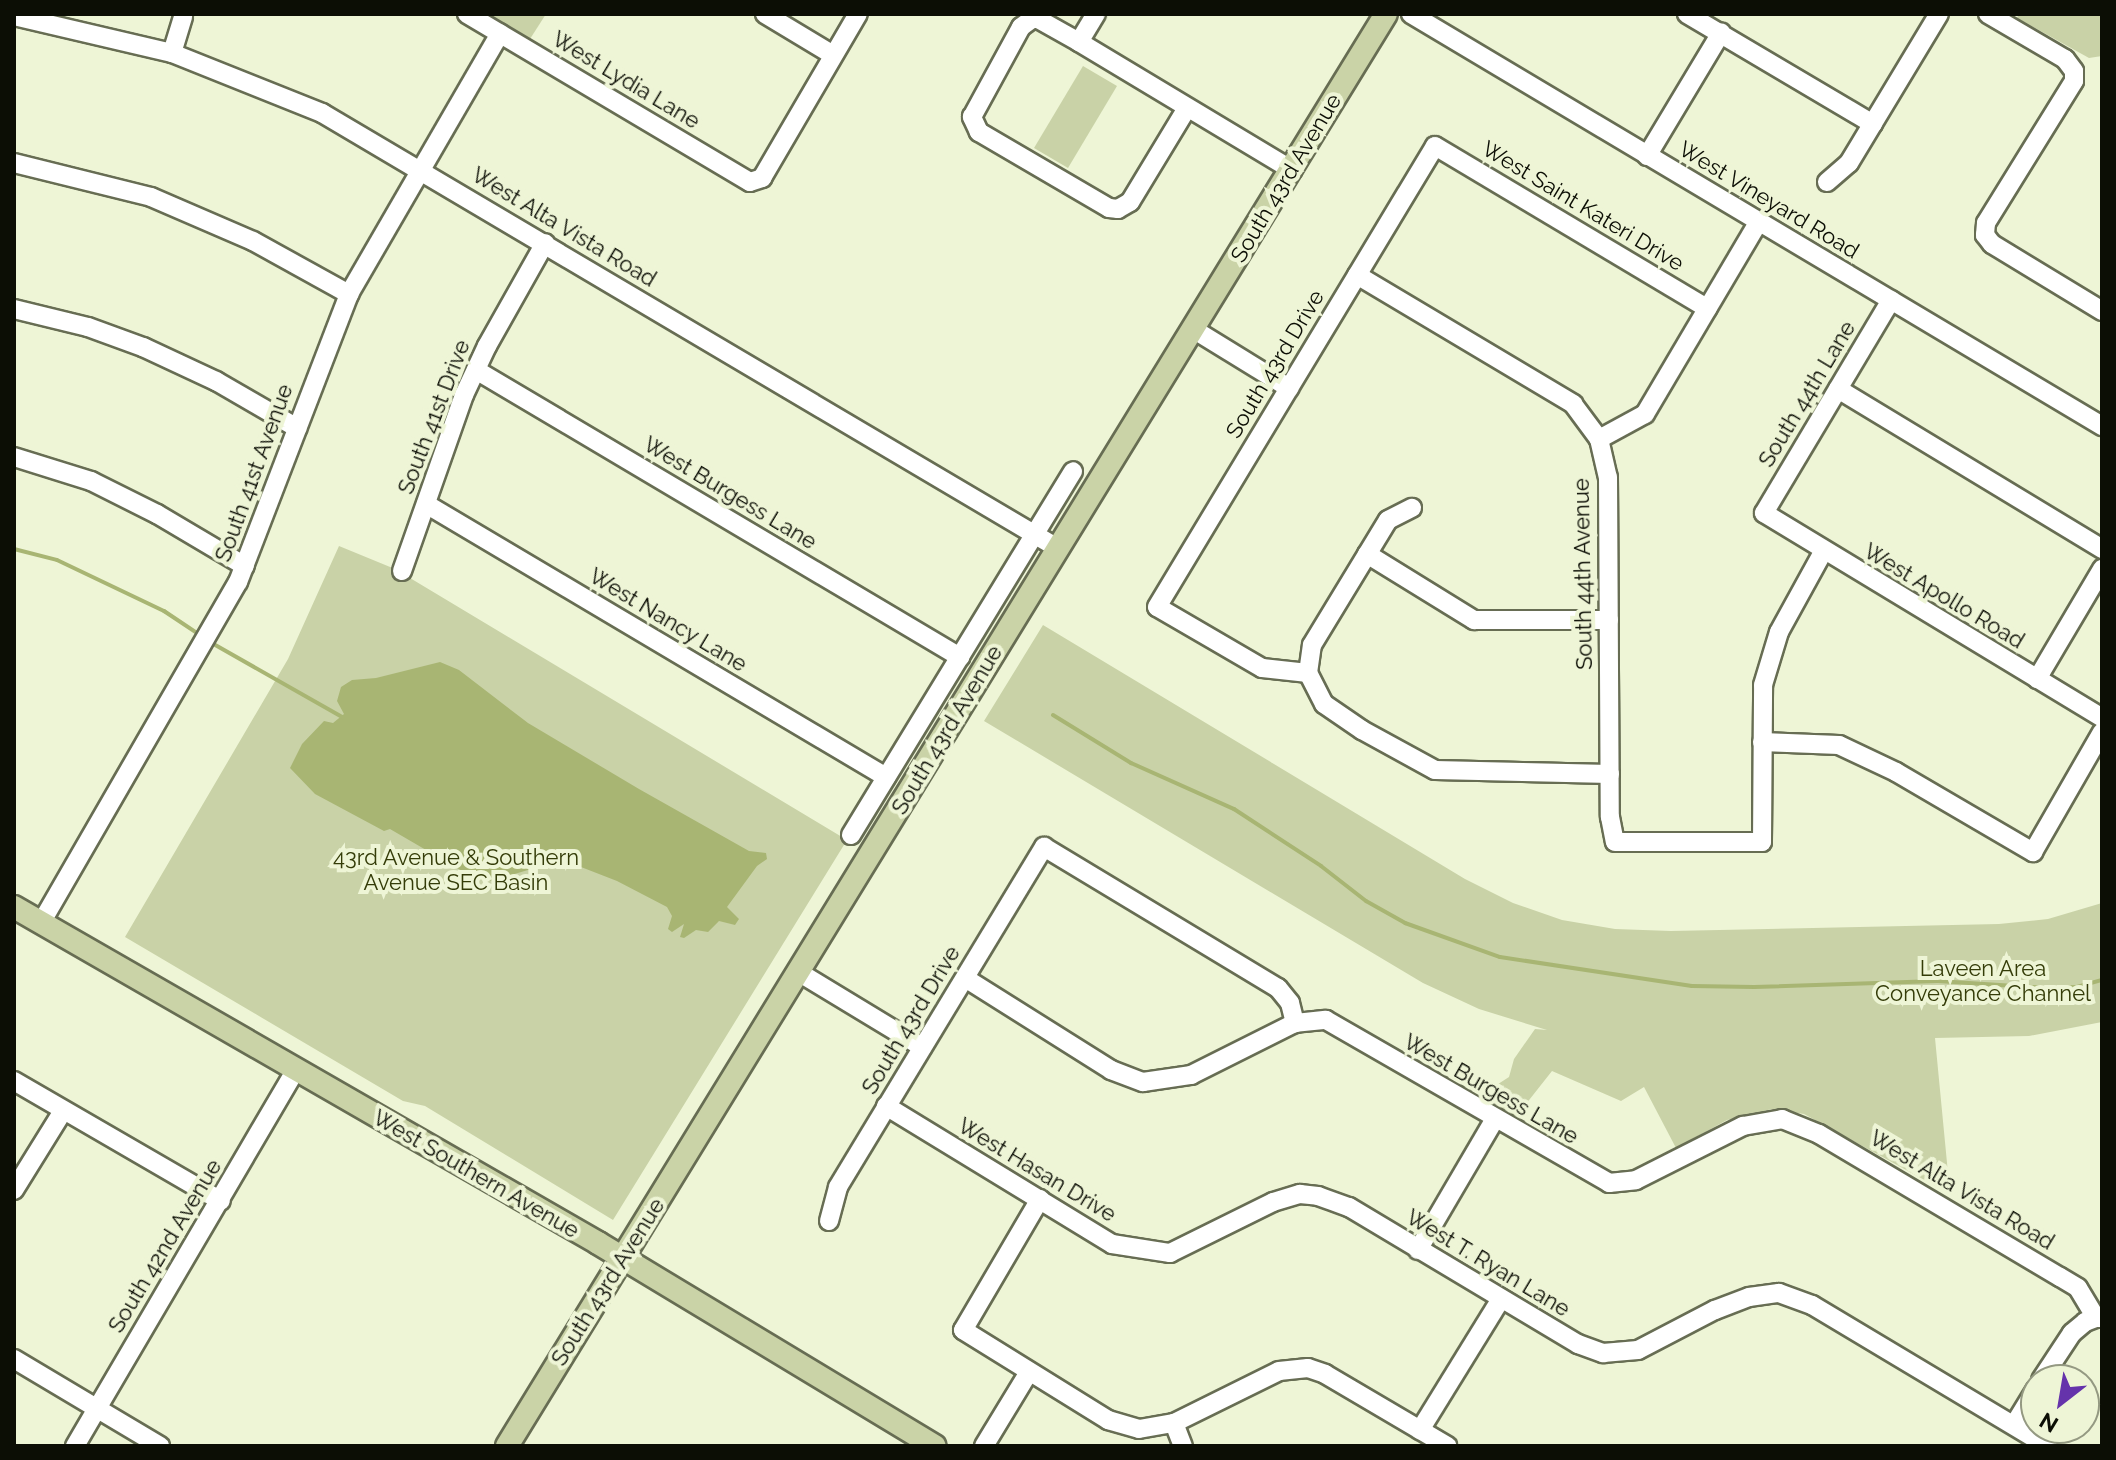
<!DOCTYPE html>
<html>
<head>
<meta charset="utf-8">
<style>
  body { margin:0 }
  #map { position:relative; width:2116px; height:1460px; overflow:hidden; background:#eef5d6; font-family:Raleway,sans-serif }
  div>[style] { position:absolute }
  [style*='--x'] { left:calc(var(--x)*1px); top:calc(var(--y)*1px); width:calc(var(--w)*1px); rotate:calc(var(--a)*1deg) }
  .green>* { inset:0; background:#c9d2a7 }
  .water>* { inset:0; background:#a8b573 }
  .stream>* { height:4px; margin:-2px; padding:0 2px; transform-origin:2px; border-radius:2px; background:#a8b573 }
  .roads { filter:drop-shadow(2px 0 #676d53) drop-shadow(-2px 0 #676d53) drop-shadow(0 2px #676d53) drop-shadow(0 -2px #676d53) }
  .minor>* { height:18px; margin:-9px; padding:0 9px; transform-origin:9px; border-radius:9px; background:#fff }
  .major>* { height:22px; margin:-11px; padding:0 11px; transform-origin:11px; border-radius:11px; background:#cad3a7 }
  span { translate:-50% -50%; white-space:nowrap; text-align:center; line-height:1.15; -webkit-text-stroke:8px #eef5d6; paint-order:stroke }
  .street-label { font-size:22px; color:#0c0e05 }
  .park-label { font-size:22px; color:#343c08 }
  .frame { position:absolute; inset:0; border:16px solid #0c0e05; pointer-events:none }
  .north { position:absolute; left:2020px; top:1364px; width:80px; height:80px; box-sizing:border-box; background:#eef5d6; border:2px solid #949982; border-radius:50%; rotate:211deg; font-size:22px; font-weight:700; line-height:32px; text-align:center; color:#0c0e05 }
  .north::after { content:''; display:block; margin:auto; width:28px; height:36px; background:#6533ab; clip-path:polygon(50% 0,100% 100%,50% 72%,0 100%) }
</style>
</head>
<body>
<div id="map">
  <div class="green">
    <div style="clip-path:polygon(487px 14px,546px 14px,530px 39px)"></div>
    <div style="clip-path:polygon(2019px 14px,2102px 14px,2102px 56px,2089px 58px,2017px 18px)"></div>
    <div style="clip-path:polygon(1083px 66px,1117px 86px,1068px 168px,1034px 148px)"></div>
    <div style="clip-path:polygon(339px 546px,395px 569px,847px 840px,613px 1220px,425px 1106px,403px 1101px,125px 937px,288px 659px)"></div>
    <div style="clip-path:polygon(1043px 625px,1465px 879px,1513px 903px,1562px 920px,1615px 929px,1671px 931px,1999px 924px,2048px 919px,2102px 903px,2102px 1022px,2029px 1036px,1935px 1038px,1950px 1194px,1804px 1114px,1772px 1109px,1727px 1120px,1676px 1148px,1644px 1087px,1621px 1101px,1552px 1071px,1515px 1118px,1481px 1095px,1509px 1077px,1514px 1059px,1535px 1029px,1547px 1030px,1479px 1009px,1423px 983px,984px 721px)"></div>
  </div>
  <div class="water">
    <div style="clip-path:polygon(440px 662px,459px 670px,528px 723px,639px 789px,749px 851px,766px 853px,767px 859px,757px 866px,727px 907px,739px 919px,735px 925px,719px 921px,708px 932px,696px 930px,684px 938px,680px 937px,684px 924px,672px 932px,668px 929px,672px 916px,667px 907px,617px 881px,581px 867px,551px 863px,492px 881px,469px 875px,390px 829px,384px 831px,315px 794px,290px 768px,302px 744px,324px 721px,333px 723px,344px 714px,337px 701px,341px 687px,352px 680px,376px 678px)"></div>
  </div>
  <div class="stream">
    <div style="--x:14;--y:549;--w:44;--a:14.3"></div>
    <div style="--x:57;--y:560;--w:119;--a:25.5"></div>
    <div style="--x:164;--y:611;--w:43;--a:33.7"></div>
    <div style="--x:210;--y:642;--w:152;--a:29.6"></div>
    <div style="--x:1053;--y:715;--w:92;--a:31.6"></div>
    <div style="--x:1131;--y:763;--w:113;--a:24.1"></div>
    <div style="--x:1234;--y:809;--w:104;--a:33.2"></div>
    <div style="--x:1321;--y:866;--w:57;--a:37.9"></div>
    <div style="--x:1366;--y:901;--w:45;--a:29.4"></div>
    <div style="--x:1405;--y:923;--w:101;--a:19.7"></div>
    <div style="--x:1500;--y:957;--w:194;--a:8.6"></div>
    <div style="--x:1692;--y:986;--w:62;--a:0.9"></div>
    <div style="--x:1754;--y:987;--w:184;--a:-1.9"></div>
    <div style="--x:1938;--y:981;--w:109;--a:3.7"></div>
    <div style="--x:2047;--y:988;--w:30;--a:-2"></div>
    <div style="--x:2077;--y:987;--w:26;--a:-16"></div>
  </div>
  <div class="roads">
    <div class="minor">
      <div style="--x:467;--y:14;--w:329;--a:30.7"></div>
      <div style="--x:750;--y:182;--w:13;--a:-18"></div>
      <div style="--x:762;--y:178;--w:190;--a:-59.7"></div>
      <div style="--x:765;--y:14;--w:79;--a:31.1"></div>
      <div style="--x:1411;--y:14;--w:805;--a:30.8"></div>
      <div style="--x:1687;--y:14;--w:216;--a:30.6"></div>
      <div style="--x:1988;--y:14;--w:89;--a:30.3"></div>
      <div style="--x:2065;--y:59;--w:15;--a:53"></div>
      <div style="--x:2074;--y:71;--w:10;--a:90"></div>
      <div style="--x:2074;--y:81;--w:167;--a:121.8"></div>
      <div style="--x:1986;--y:223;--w:12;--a:95"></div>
      <div style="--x:1985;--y:235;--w:11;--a:52"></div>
      <div style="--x:1992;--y:244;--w:129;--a:31.3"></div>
      <div style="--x:14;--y:16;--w:162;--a:13.2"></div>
      <div style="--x:172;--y:53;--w:162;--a:21.8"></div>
      <div style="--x:322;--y:113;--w:856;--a:30.61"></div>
      <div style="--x:1079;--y:42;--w:33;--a:-59"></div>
      <div style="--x:172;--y:53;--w:38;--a:-73"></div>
      <div style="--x:1187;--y:108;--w:110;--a:121.2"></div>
      <div style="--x:1130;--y:202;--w:14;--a:150"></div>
      <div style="--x:1118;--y:209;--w:9;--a:-174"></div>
      <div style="--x:1109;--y:208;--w:151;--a:-149.7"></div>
      <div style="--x:979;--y:132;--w:17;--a:-115"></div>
      <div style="--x:972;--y:117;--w:102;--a:-61.4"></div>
      <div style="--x:1021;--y:27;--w:14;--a:-36"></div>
      <div style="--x:1032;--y:19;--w:6;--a:0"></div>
      <div style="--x:1038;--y:19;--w:47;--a:29.3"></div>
      <div style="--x:1079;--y:42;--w:249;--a:31"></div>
      <div style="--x:1647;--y:156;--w:144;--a:-59"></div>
      <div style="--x:14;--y:163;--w:141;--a:13.9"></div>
      <div style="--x:151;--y:197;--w:111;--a:23.3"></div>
      <div style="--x:253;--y:241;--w:110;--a:28.9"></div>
      <div style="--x:1827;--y:182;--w:29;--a:-41"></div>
      <div style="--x:1849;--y:163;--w:174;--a:-58.9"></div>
      <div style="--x:1357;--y:275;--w:252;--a:30.8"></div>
      <div style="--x:1573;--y:404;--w:44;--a:53.4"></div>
      <div style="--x:1599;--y:439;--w:39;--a:77"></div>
      <div style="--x:1608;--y:477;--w:340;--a:89.7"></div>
      <div style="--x:1610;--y:817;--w:25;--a:79"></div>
      <div style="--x:1615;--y:842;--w:147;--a:0"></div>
      <div style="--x:1762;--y:842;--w:157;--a:-89.6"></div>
      <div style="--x:1763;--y:685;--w:55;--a:-73.2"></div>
      <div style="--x:1779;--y:632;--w:91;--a:-61.2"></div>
      <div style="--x:1891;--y:300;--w:248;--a:120.8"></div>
      <div style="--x:1764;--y:513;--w:395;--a:31.2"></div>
      <div style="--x:14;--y:309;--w:76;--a:13.7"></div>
      <div style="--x:88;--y:327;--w:59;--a:20"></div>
      <div style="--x:143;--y:347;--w:81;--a:25"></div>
      <div style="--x:216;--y:381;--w:94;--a:30.1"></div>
      <div style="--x:1193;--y:329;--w:113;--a:31.6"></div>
      <div style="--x:476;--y:370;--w:563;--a:30.67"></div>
      <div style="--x:1838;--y:389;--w:309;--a:31.2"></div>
      <div style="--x:1599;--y:439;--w:52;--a:-28.5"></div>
      <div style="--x:1645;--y:414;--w:224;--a:-59.4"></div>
      <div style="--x:14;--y:457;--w:81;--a:17.3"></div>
      <div style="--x:91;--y:481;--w:74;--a:26.6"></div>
      <div style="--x:157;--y:514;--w:102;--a:30.6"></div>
      <div style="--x:426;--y:504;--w:535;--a:30.69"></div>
      <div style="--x:1367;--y:554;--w:126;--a:31.7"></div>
      <div style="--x:1474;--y:620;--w:135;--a:0"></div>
      <div style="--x:402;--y:571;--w:187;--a:-70.6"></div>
      <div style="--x:464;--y:395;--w:54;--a:-64.9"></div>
      <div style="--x:487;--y:346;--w:118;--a:-60.6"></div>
      <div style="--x:1308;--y:673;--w:28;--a:-82"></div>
      <div style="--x:1312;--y:645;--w:146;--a:-58.7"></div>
      <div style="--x:1388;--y:520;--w:27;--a:-27"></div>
      <div style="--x:2037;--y:679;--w:128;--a:-59.4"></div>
      <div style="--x:1762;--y:742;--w:77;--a:2.2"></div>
      <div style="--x:1839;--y:745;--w:63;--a:25.3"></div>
      <div style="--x:1896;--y:772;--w:159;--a:30.3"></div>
      <div style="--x:2033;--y:852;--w:138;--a:-60.1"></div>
      <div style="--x:1610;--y:774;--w:175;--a:-178.7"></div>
      <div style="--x:1435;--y:770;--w:83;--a:-151.3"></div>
      <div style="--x:1362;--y:730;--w:46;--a:-145.6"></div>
      <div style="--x:1324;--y:704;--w:35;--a:-117"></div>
      <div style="--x:1308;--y:673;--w:46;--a:-173.8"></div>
      <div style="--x:1262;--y:668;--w:121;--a:-149.8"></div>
      <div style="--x:1157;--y:607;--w:538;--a:-58.91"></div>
      <div style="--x:1435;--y:146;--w:317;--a:30.8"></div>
      <div style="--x:851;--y:835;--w:426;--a:-58.6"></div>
      <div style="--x:41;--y:923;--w:394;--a:-60"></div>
      <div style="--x:238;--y:582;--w:309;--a:-68.9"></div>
      <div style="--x:349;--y:294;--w:301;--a:-59.9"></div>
      <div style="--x:800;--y:973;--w:143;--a:31.2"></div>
      <div style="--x:965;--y:978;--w:173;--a:32.2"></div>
      <div style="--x:1111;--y:1070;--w:34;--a:21"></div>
      <div style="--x:1143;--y:1082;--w:49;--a:-8.3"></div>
      <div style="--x:1191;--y:1075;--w:116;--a:-26.6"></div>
      <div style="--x:1295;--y:1023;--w:31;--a:-6"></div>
      <div style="--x:1326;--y:1020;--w:327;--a:29.9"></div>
      <div style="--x:1609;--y:1183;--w:27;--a:-6"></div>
      <div style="--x:1636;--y:1180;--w:120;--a:-26.8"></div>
      <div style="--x:1743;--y:1126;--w:40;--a:-10"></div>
      <div style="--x:1782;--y:1119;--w:40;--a:22"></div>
      <div style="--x:1819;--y:1134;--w:280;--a:30.7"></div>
      <div style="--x:2060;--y:1277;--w:21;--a:31"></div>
      <div style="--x:2078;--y:1288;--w:35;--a:59"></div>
      <div style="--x:2096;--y:1318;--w:6;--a:0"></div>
      <div style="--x:14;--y:1081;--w:239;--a:30.1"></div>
      <div style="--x:886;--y:1106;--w:265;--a:31.4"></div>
      <div style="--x:1112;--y:1244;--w:59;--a:8.8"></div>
      <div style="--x:1170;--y:1253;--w:115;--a:-26.3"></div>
      <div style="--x:1273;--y:1202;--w:28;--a:-17"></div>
      <div style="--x:1300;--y:1194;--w:18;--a:6"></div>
      <div style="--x:1318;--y:1196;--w:33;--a:20"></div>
      <div style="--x:1349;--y:1207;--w:267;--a:30.9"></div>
      <div style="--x:1578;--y:1344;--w:27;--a:20"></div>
      <div style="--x:1603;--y:1353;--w:35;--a:-5"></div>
      <div style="--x:1638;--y:1350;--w:87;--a:-27.5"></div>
      <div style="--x:1715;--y:1310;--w:36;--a:-21"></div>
      <div style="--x:1749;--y:1297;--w:30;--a:-8"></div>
      <div style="--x:1779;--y:1293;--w:35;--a:20"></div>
      <div style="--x:1812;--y:1305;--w:275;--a:30.9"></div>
      <div style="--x:14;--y:1190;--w:93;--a:-58.2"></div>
      <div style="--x:1040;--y:1199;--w:152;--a:120.4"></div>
      <div style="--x:963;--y:1330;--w:171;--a:31.8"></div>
      <div style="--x:1108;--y:1420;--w:32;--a:16"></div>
      <div style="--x:1139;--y:1429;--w:36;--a:-10"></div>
      <div style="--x:1174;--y:1423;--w:25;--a:69"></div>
      <div style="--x:829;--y:1221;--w:35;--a:-75"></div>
      <div style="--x:838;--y:1187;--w:398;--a:-58.8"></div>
      <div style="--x:1044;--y:847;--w:273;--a:31.1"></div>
      <div style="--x:1278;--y:988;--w:19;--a:51"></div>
      <div style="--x:1290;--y:1003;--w:21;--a:76"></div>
      <div style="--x:1418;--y:1250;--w:152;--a:-59.6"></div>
      <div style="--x:14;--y:1359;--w:170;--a:30.8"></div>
      <div style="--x:2041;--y:1380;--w:56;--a:-56.6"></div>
      <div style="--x:2072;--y:1333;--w:17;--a:-40"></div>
      <div style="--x:2085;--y:1322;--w:12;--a:-20"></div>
      <div style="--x:1174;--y:1423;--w:117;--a:-26.3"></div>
      <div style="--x:1279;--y:1371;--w:29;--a:-6"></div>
      <div style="--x:1308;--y:1368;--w:18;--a:19"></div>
      <div style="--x:1325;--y:1374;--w:142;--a:30.5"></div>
      <div style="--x:2014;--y:1425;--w:42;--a:-58.6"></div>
      <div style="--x:1420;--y:1430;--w:154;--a:-58.3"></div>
      <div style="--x:75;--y:1446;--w:436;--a:-59.6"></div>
      <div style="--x:984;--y:1446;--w:87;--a:-58.7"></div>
    </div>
    <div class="major">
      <div style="--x:14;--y:907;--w:674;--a:29.91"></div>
      <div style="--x:598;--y:1243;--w:393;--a:31.1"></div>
      <div style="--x:507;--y:1446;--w:1680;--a:-58.46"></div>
    </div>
  </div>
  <div class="street-label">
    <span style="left:626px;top:80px;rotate:31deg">West Lydia Lane</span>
    <span style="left:1286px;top:178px;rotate:-59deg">South 43rd Avenue</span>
    <span style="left:1769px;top:200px;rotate:31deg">West Vineyard Road</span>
    <span style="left:1583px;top:206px;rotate:31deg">West Saint Kateri Drive</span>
    <span style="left:564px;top:227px;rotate:31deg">West Alta Vista Road</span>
    <span style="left:1275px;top:364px;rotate:-59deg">South 43rd Drive</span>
    <span style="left:1807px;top:394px;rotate:-59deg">South 44th Lane</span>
    <span style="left:434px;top:417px;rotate:-69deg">South 41st Drive</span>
    <span style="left:254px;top:473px;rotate:-70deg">South 41st Avenue</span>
    <span style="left:730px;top:493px;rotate:31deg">West Burgess Lane</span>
    <span style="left:1583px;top:574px;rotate:-91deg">South 44th Avenue</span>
    <span style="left:1944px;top:596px;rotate:31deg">West Apollo Road</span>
    <span style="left:668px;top:620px;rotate:31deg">West Nancy Lane</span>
    <span style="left:947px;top:730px;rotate:-59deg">South 43rd Avenue</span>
    <span style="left:911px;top:1020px;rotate:-59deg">South 43rd Drive</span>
    <span style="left:1491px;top:1089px;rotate:30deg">West Burgess Lane</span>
    <span style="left:1037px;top:1170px;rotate:31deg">West Hasan Drive</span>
    <span style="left:476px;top:1174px;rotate:30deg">West Southern Avenue</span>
    <span style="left:1962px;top:1190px;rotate:31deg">West Alta Vista Road</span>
    <span style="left:165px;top:1246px;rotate:-59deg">South 42nd Avenue</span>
    <span style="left:1488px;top:1263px;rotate:31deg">West T. Ryan Lane</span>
    <span style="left:608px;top:1282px;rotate:-58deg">South 43rd Avenue</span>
  </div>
  <div class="park-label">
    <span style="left:456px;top:870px">43rd Avenue &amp; Southern<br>Avenue SEC Basin</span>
    <span style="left:1983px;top:981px">Laveen Area<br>Conveyance Channel</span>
  </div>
  <div class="frame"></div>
  <div class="north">N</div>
</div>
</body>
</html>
